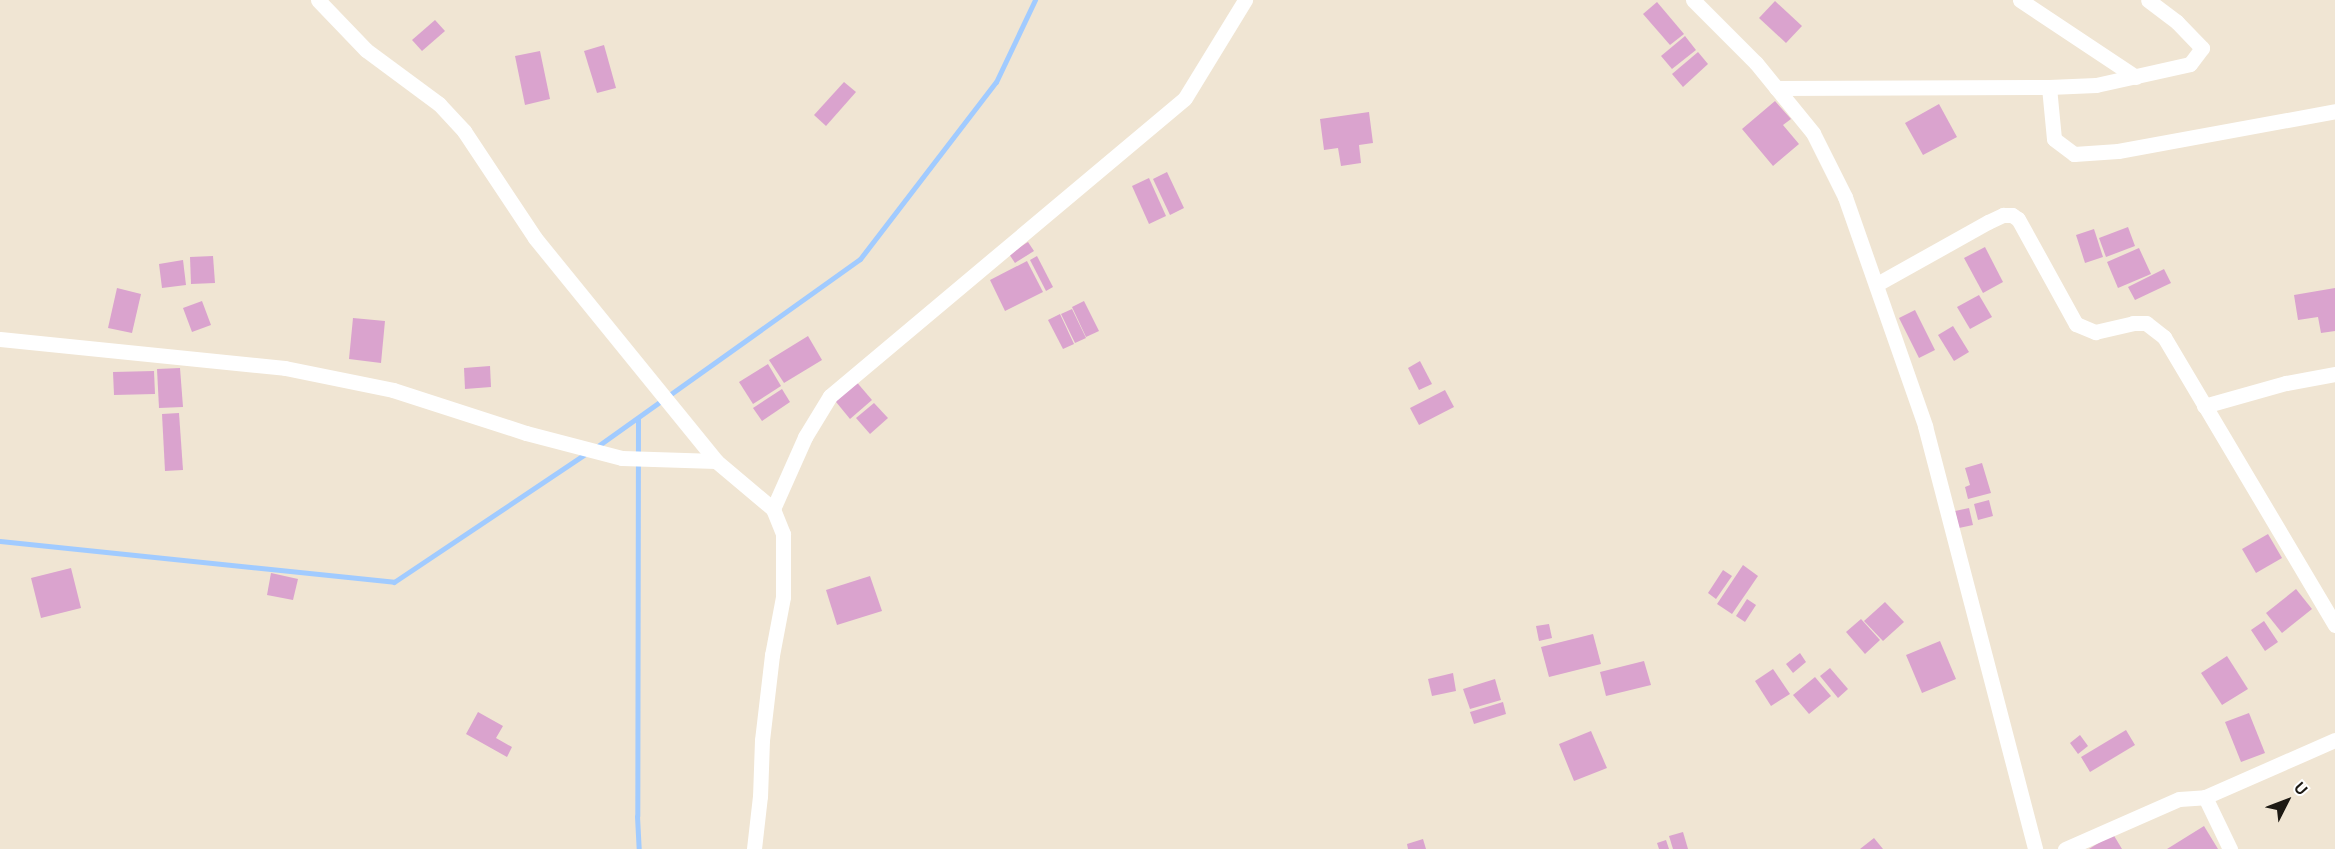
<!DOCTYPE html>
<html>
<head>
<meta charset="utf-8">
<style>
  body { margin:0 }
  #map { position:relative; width:2335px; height:849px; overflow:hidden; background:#f0e5d3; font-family:"DM Sans",sans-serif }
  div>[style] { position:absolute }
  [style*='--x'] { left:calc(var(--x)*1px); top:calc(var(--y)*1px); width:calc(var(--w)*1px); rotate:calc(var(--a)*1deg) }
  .stream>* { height:5px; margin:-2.5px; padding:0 2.5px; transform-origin:2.5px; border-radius:2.5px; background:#a1cbff }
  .building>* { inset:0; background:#daa3ce }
  .street>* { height:15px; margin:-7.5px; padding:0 7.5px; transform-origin:7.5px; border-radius:7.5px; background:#fff }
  span { translate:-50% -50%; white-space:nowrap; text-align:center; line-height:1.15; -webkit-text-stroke:5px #fff; paint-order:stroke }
  .north { position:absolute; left:2257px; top:771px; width:60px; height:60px; -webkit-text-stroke:4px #fff; paint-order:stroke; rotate:48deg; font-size:16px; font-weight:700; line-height:24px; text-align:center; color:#1d1913 }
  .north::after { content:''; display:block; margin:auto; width:21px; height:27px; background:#1d1913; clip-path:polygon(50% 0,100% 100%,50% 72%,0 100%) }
</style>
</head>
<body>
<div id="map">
  <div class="stream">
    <div style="--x:638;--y:419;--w:397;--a:90.1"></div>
    <div style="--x:637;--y:816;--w:33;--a:87"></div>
    <div style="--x:595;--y:448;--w:325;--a:-35.5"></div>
    <div style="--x:860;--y:259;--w:223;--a:-52.5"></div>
    <div style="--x:996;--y:82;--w:91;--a:-64.6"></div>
    <div style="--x:0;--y:541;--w:396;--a:5.9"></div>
    <div style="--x:394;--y:582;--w:232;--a:-33.8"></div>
  </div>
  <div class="building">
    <div style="clip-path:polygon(1775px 1px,1802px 26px,1786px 43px,1759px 18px)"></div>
    <div style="clip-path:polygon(1657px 2px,1684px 34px,1670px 45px,1643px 14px)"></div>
    <div style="clip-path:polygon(435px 20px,445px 31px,422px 51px,412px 40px)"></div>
    <div style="clip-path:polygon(1685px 36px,1696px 50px,1672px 69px,1661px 56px)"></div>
    <div style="clip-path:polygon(604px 45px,616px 88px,597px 93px,584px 51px)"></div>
    <div style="clip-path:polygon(540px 51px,550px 99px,525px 105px,515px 56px)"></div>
    <div style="clip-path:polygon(1698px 52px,1708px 64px,1683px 87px,1672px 74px)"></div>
    <div style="clip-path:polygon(844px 82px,856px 92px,826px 126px,814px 115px)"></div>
    <div style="clip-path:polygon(1775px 101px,1791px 119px,1783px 125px,1799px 144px,1773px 166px,1742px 129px)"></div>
    <div style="clip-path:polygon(1939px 104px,1957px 137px,1923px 155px,1905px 123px)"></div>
    <div style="clip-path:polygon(1369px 112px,1373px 143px,1359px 145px,1361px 163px,1341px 166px,1338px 148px,1324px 150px,1320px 119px)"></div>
    <div style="clip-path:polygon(1167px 172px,1184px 208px,1170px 215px,1153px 179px)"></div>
    <div style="clip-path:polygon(1149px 178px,1166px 216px,1149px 224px,1132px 186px)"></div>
    <div style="clip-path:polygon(2128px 227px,2135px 246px,2106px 257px,2099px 238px)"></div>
    <div style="clip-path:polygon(2094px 229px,2103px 257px,2085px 263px,2076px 235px)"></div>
    <div style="clip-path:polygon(1028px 242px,1034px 251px,1015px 263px,1009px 254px)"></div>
    <div style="clip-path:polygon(1985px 247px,2003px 282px,1983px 293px,1964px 258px)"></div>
    <div style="clip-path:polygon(2139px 248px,2151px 274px,2118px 288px,2107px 262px)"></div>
    <div style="clip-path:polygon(213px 256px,215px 283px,191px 284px,190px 257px)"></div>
    <div style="clip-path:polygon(1037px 256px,1053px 287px,1046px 291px,1030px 260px)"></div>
    <div style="clip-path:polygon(183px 260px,186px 285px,162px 288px,159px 264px)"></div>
    <div style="clip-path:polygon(1027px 261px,1043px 292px,1005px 311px,990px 280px)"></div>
    <div style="clip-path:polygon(2164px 269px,2171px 283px,2135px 300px,2128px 287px)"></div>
    <div style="clip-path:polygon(117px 288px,141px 294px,132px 333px,108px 328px)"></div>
    <div style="clip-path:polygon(2335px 288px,2335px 331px,2321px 333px,2318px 317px,2298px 320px,2294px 295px)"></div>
    <div style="clip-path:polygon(1979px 295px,1992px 317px,1970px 329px,1957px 307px)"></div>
    <div style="clip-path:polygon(202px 301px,211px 325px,192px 332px,183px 308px)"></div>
    <div style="clip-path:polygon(1084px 301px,1099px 331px,1086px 337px,1072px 307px)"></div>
    <div style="clip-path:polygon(1072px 309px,1086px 338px,1075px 343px,1061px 314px)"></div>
    <div style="clip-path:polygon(1915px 310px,1935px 350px,1919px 358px,1899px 318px)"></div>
    <div style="clip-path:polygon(1060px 314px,1074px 344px,1063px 349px,1048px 320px)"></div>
    <div style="clip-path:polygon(353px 318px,385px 321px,381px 363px,349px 359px)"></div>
    <div style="clip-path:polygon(1953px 326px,1969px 352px,1954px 361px,1938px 335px)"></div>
    <div style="clip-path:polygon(808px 336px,822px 360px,784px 383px,769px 360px)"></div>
    <div style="clip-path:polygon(1420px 361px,1432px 384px,1419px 390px,1408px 368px)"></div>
    <div style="clip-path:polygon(768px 364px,781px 386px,753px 404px,739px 382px)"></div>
    <div style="clip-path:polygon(490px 366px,491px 387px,465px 389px,464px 368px)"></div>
    <div style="clip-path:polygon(180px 368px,183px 407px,159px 408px,157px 369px)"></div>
    <div style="clip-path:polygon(154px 371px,155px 394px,114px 395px,113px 372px)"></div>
    <div style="clip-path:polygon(854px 379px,872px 400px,850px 419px,832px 397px)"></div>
    <div style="clip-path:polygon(782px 389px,790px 402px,762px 421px,753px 408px)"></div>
    <div style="clip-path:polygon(1445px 390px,1454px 407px,1419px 425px,1410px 408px)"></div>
    <div style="clip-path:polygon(874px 403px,888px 418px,870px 434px,856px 418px)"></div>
    <div style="clip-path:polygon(179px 413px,183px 470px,165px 471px,162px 414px)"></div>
    <div style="clip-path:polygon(1982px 463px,1991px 493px,1968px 499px,1965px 487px,1970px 485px,1965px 468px)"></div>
    <div style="clip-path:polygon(1989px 500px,1993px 516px,1978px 520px,1974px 504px)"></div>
    <div style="clip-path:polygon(1969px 508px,1973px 525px,1959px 528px,1955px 511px)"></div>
    <div style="clip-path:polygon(2268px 534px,2282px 558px,2256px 573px,2242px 549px)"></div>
    <div style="clip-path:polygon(1743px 565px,1758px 576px,1732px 614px,1717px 604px)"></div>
    <div style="clip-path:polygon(71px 568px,81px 608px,41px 618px,31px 578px)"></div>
    <div style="clip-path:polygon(1723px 570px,1732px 576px,1716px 599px,1708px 593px)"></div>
    <div style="clip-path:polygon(271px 573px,298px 579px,293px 600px,267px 595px)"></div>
    <div style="clip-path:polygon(870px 576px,882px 611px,837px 625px,826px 590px)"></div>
    <div style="clip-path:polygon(2296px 589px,2312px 609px,2282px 633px,2266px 613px)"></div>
    <div style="clip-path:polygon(1747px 599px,1756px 605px,1745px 622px,1736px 616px)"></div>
    <div style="clip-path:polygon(1885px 602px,1904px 622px,1883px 641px,1864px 621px)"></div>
    <div style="clip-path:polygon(1861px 619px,1880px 640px,1865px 654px,1846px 632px)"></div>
    <div style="clip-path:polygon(2264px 621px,2278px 642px,2265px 651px,2251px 630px)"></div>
    <div style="clip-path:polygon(1549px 624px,1552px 638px,1539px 641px,1536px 626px)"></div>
    <div style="clip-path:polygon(1593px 634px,1601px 664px,1549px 677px,1541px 647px)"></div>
    <div style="clip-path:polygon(1940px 641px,1956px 679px,1922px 693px,1906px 655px)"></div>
    <div style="clip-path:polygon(1800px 653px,1806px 662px,1793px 673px,1786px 664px)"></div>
    <div style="clip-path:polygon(2227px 656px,2248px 689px,2222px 705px,2201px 673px)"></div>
    <div style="clip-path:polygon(1644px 661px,1651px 685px,1606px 696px,1600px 672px)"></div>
    <div style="clip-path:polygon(1830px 668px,1848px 689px,1838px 698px,1820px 676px)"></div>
    <div style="clip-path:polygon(1773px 669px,1790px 694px,1771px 706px,1755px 681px)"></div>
    <div style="clip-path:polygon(1453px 673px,1456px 691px,1432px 696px,1428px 679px)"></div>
    <div style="clip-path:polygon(1815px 677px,1831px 696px,1809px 714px,1793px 695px)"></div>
    <div style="clip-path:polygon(1495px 679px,1501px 700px,1470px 709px,1463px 689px)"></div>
    <div style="clip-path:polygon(1503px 702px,1506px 714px,1474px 724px,1470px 712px)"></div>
    <div style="clip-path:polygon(478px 712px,503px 726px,496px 738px,512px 747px,507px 757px,466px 734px)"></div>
    <div style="clip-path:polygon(2249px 713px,2265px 753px,2241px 762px,2225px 722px)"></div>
    <div style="clip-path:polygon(2126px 730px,2135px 745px,2090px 772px,2081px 757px)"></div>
    <div style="clip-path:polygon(1591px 731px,1607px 768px,1574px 781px,1559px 744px)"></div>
    <div style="clip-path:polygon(2080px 735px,2088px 746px,2078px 754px,2070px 743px)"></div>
    <div style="clip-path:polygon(2204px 826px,2218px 849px,2167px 849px)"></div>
    <div style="clip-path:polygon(1683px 832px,1688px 849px,1673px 849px,1669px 836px)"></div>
    <div style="clip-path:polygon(2113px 834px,2122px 849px,2089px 849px)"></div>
    <div style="clip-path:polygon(1874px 838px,1883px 849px,1860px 849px)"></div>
    <div style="clip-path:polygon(1423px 839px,1426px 849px,1408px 849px,1407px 844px)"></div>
    <div style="clip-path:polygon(1666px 840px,1669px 849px,1659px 849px,1657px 843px)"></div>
  </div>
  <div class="street">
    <div style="--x:318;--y:0;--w:69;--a:46.2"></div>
    <div style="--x:366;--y:50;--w:91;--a:36.5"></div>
    <div style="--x:439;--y:104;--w:37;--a:47"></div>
    <div style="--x:464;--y:131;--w:128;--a:56.4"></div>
    <div style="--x:535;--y:238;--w:287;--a:50.9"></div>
    <div style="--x:1693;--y:0;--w:89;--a:45"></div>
    <div style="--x:1756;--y:63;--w:90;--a:50.8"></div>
    <div style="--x:1813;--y:133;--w:72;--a:63.4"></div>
    <div style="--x:1845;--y:197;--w:243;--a:70.7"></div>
    <div style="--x:1925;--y:426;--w:437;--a:75.4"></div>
    <div style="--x:2020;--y:0;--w:139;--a:33.6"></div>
    <div style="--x:2049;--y:87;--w:47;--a:-2.4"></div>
    <div style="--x:2096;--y:85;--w:96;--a:-12.6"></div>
    <div style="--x:2190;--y:64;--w:20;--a:-53"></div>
    <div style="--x:2202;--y:48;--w:36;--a:-134"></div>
    <div style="--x:2177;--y:22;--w:36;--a:-143"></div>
    <div style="--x:1776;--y:88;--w:273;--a:-0.2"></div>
    <div style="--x:2049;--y:87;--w:52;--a:84.5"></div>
    <div style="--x:2054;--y:139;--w:25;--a:37"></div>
    <div style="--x:2074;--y:154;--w:44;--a:-3.9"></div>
    <div style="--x:2118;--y:151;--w:221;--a:-10.4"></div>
    <div style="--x:1877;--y:284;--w:127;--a:-29.2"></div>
    <div style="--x:1988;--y:222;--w:17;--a:-25"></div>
    <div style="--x:2003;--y:215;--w:9;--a:0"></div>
    <div style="--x:2012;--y:215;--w:7;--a:34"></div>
    <div style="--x:2018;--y:219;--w:120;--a:61.1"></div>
    <div style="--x:2076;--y:324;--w:21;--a:23"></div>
    <div style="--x:2095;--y:332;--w:39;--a:-13"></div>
    <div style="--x:2133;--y:323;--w:13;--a:0"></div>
    <div style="--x:2146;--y:323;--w:23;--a:38"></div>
    <div style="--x:2164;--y:337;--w:335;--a:59.3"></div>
    <div style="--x:0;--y:339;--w:286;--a:5.8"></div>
    <div style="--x:285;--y:368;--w:110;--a:11.5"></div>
    <div style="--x:393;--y:390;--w:140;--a:17.9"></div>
    <div style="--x:526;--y:433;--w:99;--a:14.6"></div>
    <div style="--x:622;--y:458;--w:94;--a:1.8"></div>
    <div style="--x:716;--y:461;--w:75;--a:40.1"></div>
    <div style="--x:773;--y:509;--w:27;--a:68"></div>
    <div style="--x:783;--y:534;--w:63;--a:90"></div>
    <div style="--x:783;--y:597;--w:59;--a:100.7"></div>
    <div style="--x:772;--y:655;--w:86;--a:96.7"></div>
    <div style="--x:762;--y:740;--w:56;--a:92"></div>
    <div style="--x:760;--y:796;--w:53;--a:96.5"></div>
    <div style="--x:2204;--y:406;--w:85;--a:-15.7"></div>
    <div style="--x:2286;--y:383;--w:50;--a:-10.4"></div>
    <div style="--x:773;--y:509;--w:79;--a:-66"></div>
    <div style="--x:805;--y:437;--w:48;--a:-58.6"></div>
    <div style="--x:830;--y:396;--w:463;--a:-40"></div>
    <div style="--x:1185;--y:98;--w:115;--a:-58.5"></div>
    <div style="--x:2205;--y:797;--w:58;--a:64.3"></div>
    <div style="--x:2065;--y:849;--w:124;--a:-23.7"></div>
    <div style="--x:2179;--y:799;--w:26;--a:-4"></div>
    <div style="--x:2205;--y:797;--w:142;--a:-23.7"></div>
  </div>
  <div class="north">U</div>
</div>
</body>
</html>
